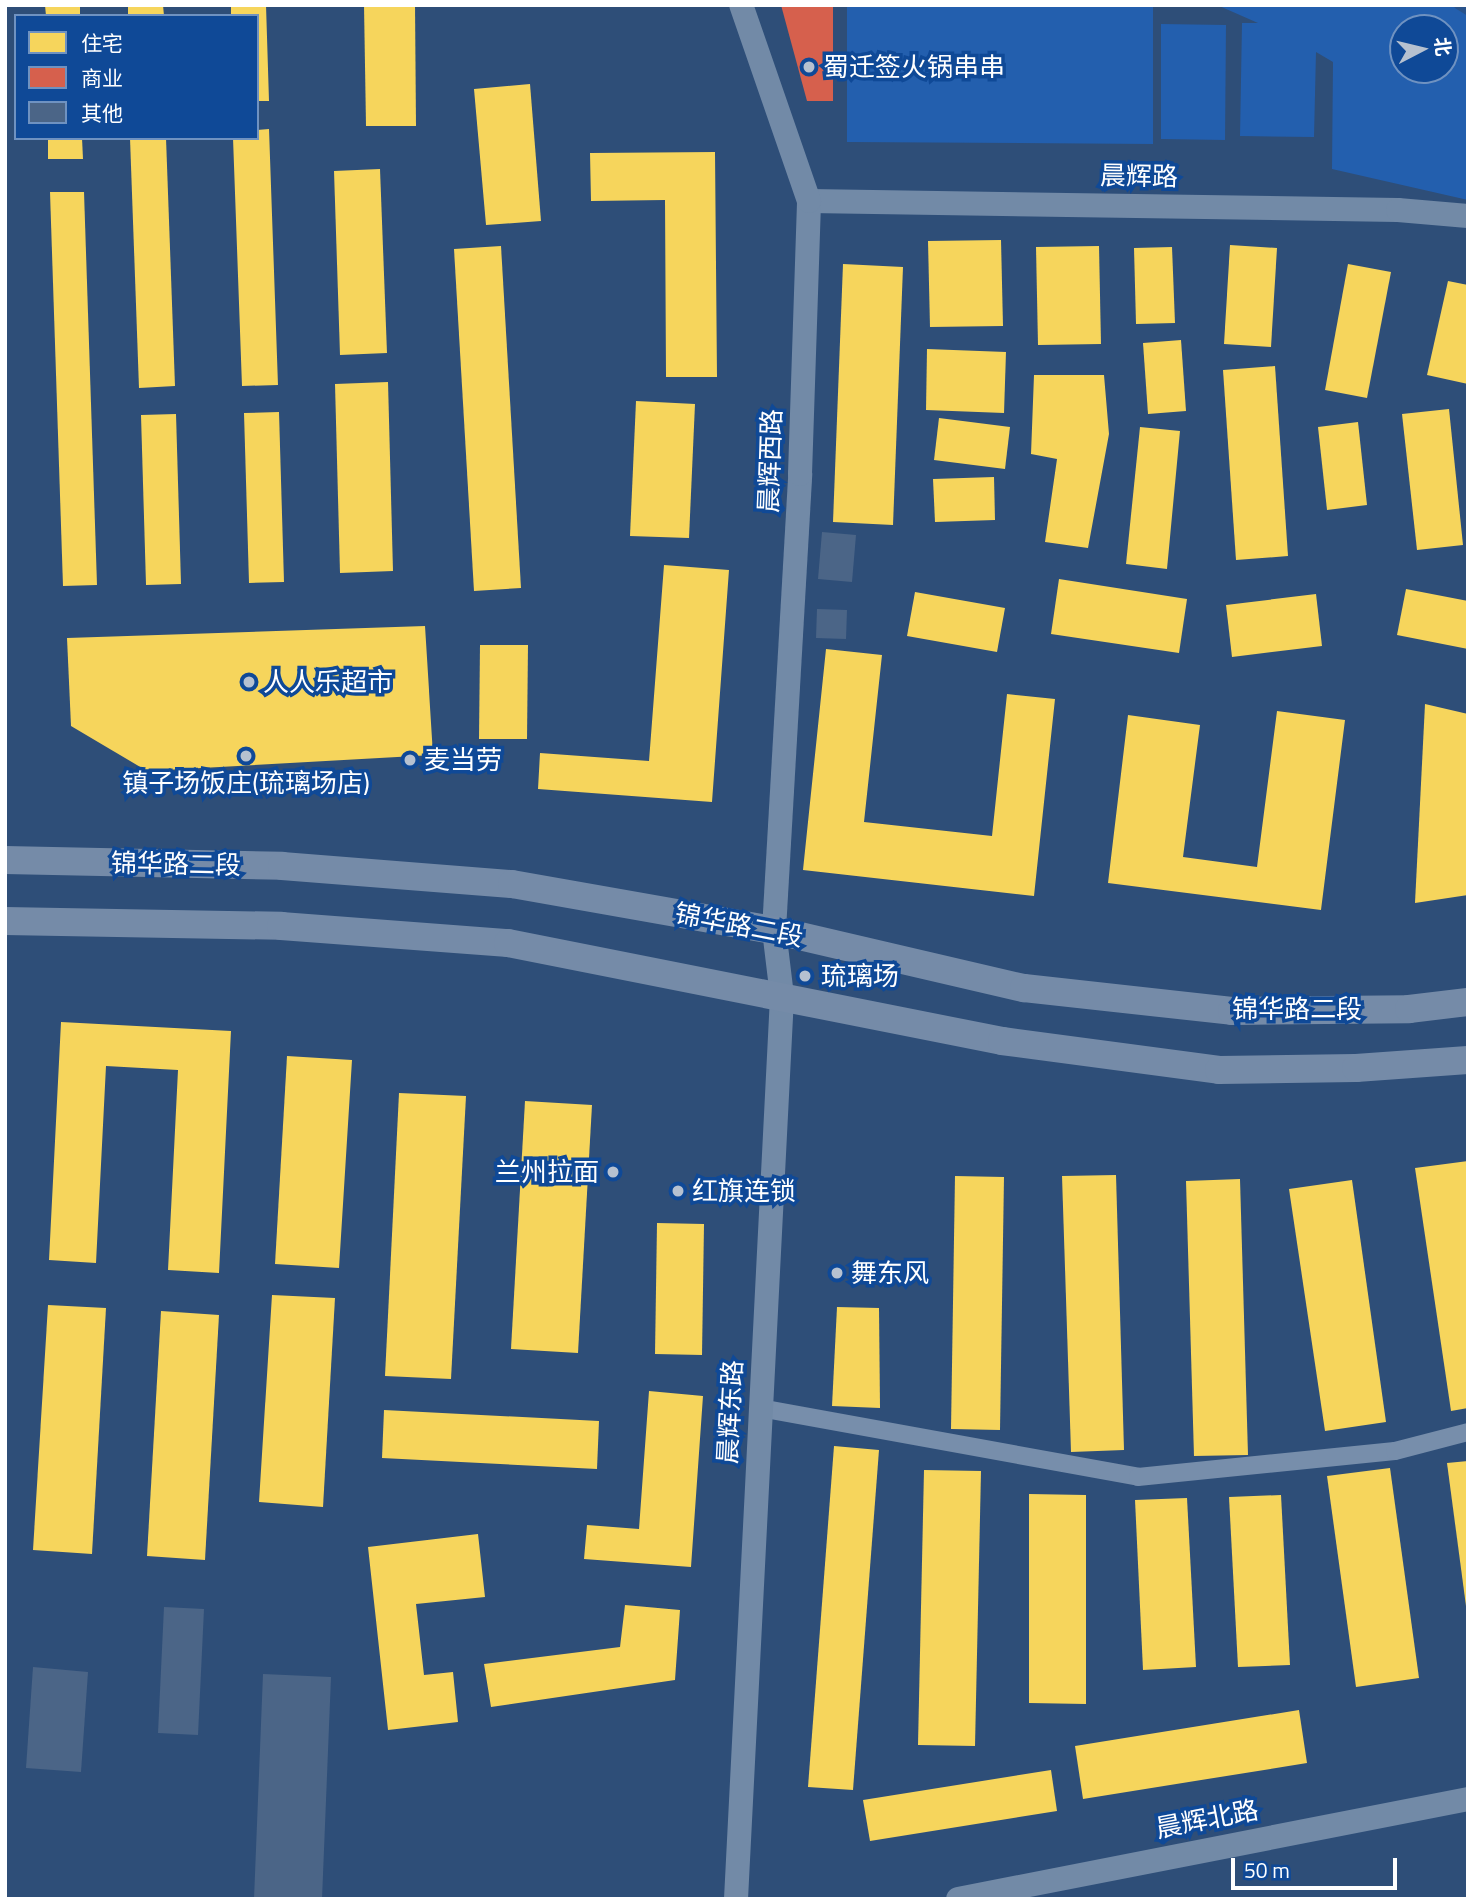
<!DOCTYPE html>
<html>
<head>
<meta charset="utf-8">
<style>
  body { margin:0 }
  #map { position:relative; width:1473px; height:1904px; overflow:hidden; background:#2e4e78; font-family:"Titillium Web","Noto Sans SC",sans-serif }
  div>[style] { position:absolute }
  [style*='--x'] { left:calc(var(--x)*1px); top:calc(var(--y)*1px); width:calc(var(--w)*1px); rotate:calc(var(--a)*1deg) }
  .green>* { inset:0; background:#235fae }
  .homes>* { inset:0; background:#f6d55c }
  .shops>* { inset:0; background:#d6604d }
  .stream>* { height:7px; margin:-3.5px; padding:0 3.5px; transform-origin:3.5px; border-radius:3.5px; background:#29538b }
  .building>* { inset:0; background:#4b6587 }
  .street>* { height:18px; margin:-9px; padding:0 9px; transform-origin:9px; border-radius:9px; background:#778eab }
  .secondary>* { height:24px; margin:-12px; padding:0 12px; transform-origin:12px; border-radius:12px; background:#728aa7 }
  .primary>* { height:28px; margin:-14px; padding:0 14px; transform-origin:14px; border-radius:14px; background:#758ba8 }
  .dots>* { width:19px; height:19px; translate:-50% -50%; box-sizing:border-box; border:4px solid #0f4997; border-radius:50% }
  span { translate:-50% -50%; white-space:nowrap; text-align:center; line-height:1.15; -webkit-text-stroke:7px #0f4997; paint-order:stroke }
  .poi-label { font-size:26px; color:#fff }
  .left { translate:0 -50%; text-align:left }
  .right { translate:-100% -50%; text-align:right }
  .street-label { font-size:26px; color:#fff }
  .frame { position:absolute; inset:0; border:7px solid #fff; pointer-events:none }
  .legend { position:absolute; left:14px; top:14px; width:245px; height:126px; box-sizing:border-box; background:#0f4997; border:2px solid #6f92c1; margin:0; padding:9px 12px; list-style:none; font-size:21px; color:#fff }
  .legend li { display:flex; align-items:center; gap:14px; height:35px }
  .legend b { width:35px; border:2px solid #6f92c1 }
  .north { position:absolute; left:1389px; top:14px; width:70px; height:70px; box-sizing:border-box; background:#0f4997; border:2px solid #6f92c1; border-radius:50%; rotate:83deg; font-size:19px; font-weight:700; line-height:28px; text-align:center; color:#fff }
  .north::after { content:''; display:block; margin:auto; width:24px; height:32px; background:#b6c1d0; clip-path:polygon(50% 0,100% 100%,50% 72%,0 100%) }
  .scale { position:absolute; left:1231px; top:1858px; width:166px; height:32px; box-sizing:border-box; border:4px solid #fff; border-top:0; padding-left:9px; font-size:21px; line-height:24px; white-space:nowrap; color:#fff; -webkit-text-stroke:5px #0f4997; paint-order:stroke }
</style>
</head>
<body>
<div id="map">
  <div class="green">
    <div style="clip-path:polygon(847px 5px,1153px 5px,1153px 144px,847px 142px)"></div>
    <div style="clip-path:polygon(evenodd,1217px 5px,1468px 5px,1468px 200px,1332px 169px,1333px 62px,1316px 52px,1314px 137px,1240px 136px,1242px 23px,1258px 23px,1217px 5px,1403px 28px,1445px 28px,1445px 70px,1403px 70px,1403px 28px)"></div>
    <div style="clip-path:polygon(1161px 24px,1226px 25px,1225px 140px,1161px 139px)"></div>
  </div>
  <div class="homes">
    <div style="clip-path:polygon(45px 5px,80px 5px,80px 16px,46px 16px)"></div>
    <div style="clip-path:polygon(128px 5px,163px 5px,164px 16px,128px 16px)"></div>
    <div style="clip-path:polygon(231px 5px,266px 5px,269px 101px,257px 101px,257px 16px,231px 16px)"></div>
    <div style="clip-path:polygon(364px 5px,415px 5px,416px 126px,366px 126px)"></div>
    <div style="clip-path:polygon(530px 84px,541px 221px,486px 225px,474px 89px)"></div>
    <div style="clip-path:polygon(269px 129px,278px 385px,242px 386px,233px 138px,257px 138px,257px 130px)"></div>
    <div style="clip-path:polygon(48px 138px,82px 138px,83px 159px,48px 159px)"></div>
    <div style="clip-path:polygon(130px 138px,166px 138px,175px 386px,139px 388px)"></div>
    <div style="clip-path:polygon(715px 152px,717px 377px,666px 377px,665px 200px,591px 201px,590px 153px)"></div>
    <div style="clip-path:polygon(380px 169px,387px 353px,340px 355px,334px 171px)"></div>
    <div style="clip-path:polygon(50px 192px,84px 192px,97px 585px,63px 586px)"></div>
    <div style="clip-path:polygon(1001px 240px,1003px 326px,930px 327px,928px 241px)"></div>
    <div style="clip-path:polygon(1230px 245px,1277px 248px,1271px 347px,1224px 344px)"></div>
    <div style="clip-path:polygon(501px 246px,521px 588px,474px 591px,454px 249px)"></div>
    <div style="clip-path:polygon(1099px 246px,1101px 344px,1038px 345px,1036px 247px)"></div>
    <div style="clip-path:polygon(1172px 247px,1175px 323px,1136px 324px,1134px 248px)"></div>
    <div style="clip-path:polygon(843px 264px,903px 267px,893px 525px,833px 522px)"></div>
    <div style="clip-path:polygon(1348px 264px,1391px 272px,1367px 398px,1325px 390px)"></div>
    <div style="clip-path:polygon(1448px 281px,1468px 285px,1468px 384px,1427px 375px)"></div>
    <div style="clip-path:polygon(1181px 340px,1186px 411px,1148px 414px,1143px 343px)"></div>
    <div style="clip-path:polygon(927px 349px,1006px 352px,1004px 413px,926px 410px)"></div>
    <div style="clip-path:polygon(1275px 366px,1288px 556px,1236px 560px,1223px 370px)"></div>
    <div style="clip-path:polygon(1034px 375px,1104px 375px,1109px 434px,1088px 548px,1045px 542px,1057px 459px,1031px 454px)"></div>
    <div style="clip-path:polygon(388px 382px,393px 571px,340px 573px,335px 384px)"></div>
    <div style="clip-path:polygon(636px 401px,695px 404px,689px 538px,630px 536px)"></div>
    <div style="clip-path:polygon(1449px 409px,1463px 545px,1417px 550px,1402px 414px)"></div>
    <div style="clip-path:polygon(279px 412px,284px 582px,249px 583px,244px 413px)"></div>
    <div style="clip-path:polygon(176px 414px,181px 584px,146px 585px,141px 415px)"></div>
    <div style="clip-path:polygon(939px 418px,1010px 427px,1005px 469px,934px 460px)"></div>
    <div style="clip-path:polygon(1358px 422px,1367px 505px,1327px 510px,1318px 427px)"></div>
    <div style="clip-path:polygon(1140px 427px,1180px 431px,1167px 569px,1126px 564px)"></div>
    <div style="clip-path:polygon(994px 477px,995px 520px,935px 522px,933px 479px)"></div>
    <div style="clip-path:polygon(664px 565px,729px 570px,712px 802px,538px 789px,540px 753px,649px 761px)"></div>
    <div style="clip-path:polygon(1059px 579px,1187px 599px,1179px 653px,1051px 634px)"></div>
    <div style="clip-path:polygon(1406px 589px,1468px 601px,1468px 649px,1397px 635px)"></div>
    <div style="clip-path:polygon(915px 592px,1005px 608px,997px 652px,907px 636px)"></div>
    <div style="clip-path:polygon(1316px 594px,1322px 646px,1232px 657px,1226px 605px)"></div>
    <div style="clip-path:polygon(425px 626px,433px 755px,147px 771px,71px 726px,67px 638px)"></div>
    <div style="clip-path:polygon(480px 645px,528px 645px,527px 739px,479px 739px)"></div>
    <div style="clip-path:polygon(826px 649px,882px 655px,864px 822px,992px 836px,1007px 694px,1055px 699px,1034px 896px,803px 870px)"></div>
    <div style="clip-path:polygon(1425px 704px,1468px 714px,1468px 895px,1415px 903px)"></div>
    <div style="clip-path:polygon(1277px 711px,1345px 720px,1321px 910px,1108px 883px,1128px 715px,1200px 725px,1183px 857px,1257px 867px)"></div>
    <div style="clip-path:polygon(61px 1022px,231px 1031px,219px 1273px,168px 1270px,178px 1070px,106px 1066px,96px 1263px,49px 1260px)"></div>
    <div style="clip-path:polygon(287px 1056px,352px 1060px,339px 1268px,275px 1264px)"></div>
    <div style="clip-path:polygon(399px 1093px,466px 1096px,451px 1379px,385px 1376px)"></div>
    <div style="clip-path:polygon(525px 1101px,592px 1105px,578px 1353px,511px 1349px)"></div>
    <div style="clip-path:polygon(1468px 1161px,1468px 1408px,1451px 1411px,1415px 1168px)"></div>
    <div style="clip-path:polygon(1116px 1175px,1124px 1450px,1071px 1452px,1062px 1176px)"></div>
    <div style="clip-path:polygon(955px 1176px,1004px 1177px,1000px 1430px,951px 1429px)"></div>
    <div style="clip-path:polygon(1240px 1179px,1248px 1455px,1194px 1456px,1186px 1181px)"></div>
    <div style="clip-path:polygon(1352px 1180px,1386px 1422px,1325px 1431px,1289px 1189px)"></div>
    <div style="clip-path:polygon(657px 1223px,704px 1224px,702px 1355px,655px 1354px)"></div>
    <div style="clip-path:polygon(272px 1295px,335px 1298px,323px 1507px,259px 1502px)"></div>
    <div style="clip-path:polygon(48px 1305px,106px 1308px,92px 1554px,33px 1550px)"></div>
    <div style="clip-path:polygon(837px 1307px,879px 1308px,880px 1408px,832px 1406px)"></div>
    <div style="clip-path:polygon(161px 1311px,219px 1315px,205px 1560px,147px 1556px)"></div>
    <div style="clip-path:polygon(649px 1391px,703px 1396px,691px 1567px,584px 1559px,587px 1525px,639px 1529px)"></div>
    <div style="clip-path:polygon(384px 1410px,599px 1421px,597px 1469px,382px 1458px)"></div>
    <div style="clip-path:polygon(834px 1446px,879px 1450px,853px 1790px,808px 1787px)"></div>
    <div style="clip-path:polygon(1468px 1461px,1468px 1606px,1466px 1606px,1447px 1463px)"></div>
    <div style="clip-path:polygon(1390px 1468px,1419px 1678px,1356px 1687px,1327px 1476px)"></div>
    <div style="clip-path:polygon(924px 1470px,981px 1471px,975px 1746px,918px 1745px)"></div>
    <div style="clip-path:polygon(1029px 1494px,1086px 1495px,1086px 1704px,1029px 1703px)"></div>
    <div style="clip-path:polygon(1281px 1495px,1290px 1665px,1238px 1667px,1229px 1497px)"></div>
    <div style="clip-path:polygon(1187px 1498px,1196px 1667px,1143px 1670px,1135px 1500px)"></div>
    <div style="clip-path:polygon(478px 1534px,485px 1597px,416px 1604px,424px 1675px,453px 1672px,458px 1722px,388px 1730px,368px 1547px)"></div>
    <div style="clip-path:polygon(625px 1605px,680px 1610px,675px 1680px,491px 1707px,484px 1664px,620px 1647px)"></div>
    <div style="clip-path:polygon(1299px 1710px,1307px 1763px,1083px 1799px,1075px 1746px)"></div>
    <div style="clip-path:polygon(1051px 1770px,1057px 1811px,870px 1841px,863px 1800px)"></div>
  </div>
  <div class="shops">
    <div style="clip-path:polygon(781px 5px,833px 5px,833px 101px,807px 101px)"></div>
  </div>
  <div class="stream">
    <div style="--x:1457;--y:5;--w:13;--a:32"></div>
  </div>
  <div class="building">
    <div style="clip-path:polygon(822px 532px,856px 535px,852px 582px,818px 579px)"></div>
    <div style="clip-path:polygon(817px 609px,847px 610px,846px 639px,816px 638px)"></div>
    <div style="clip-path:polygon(164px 1607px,204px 1609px,198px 1735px,158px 1733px)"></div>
    <div style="clip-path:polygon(33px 1667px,88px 1672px,81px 1772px,26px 1768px)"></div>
    <div style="clip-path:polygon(263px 1674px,331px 1677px,322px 1899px,254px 1899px)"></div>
  </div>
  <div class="street">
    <div style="--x:760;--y:1408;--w:384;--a:10.3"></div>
    <div style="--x:1138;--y:1477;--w:258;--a:-5.8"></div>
    <div style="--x:1395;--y:1451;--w:75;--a:-14.6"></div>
  </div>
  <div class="secondary">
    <div style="--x:809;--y:201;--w:589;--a:0.88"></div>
    <div style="--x:1398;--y:210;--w:70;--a:4.9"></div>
    <div style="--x:736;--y:1899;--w:904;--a:-87.08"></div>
    <div style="--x:782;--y:996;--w:66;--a:-96.9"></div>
    <div style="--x:774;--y:930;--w:457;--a:-86.7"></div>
    <div style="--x:800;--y:474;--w:273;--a:-88.1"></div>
    <div style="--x:809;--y:201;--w:207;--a:-109.1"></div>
    <div style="--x:958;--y:1899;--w:520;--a:-11.09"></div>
  </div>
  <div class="primary">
    <div style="--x:5;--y:860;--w:277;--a:1.2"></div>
    <div style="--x:282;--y:866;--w:231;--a:4.5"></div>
    <div style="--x:512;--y:884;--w:266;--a:10"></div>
    <div style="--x:774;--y:930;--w:257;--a:13.1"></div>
    <div style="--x:1024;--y:988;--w:209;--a:6.3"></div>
    <div style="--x:1232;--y:1011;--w:177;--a:-0.6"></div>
    <div style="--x:1409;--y:1009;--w:59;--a:-6.8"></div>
    <div style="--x:5;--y:921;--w:276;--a:1"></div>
    <div style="--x:281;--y:926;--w:228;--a:4.3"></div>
    <div style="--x:508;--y:943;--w:504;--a:11.22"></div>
    <div style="--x:1002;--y:1041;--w:219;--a:7.6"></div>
    <div style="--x:1219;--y:1070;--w:137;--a:-0.8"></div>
    <div style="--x:1356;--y:1068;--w:112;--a:-4.1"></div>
  </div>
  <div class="dots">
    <div style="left:809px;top:67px;background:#b6c1d0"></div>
    <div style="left:249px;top:682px;background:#b6c1d0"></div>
    <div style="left:246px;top:756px;background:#b6c1d0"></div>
    <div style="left:410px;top:760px;background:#b6c1d0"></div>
    <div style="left:805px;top:976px;background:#b6c1d0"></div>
    <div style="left:613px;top:1172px;background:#b6c1d0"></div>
    <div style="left:678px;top:1191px;background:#b6c1d0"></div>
    <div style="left:837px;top:1273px;background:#b6c1d0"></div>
  </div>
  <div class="poi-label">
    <span class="left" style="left:823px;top:67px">蜀迁签火锅串串</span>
    <span class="left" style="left:263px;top:682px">人人乐超市</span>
    <span class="left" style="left:424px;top:760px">麦当劳</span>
    <span style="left:246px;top:783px">镇子场饭庄(琉璃场店)</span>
    <span class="left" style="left:821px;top:976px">琉璃场</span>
    <span class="right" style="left:599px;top:1172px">兰州拉面</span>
    <span class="left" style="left:692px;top:1191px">红旗连锁</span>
    <span class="left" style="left:851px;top:1273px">舞东风</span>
  </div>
  <div class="street-label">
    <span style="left:1139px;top:176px;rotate:1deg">晨辉路</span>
    <span style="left:770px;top:461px;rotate:-88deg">晨辉西路</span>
    <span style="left:176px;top:864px;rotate:1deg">锦华路二段</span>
    <span style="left:739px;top:925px;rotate:11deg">锦华路二段</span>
    <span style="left:1297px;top:1009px">锦华路二段</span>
    <span style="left:730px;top:1412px;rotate:-87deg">晨辉东路</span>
    <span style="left:1207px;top:1819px;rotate:-11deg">晨辉北路</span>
  </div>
  <div class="frame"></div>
  <ul class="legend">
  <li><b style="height:19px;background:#f6d55c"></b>住宅</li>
  <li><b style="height:19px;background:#d6604d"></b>商业</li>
  <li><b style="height:19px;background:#4b6587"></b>其他</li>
  </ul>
  <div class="north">北</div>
  <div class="scale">50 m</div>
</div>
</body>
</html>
